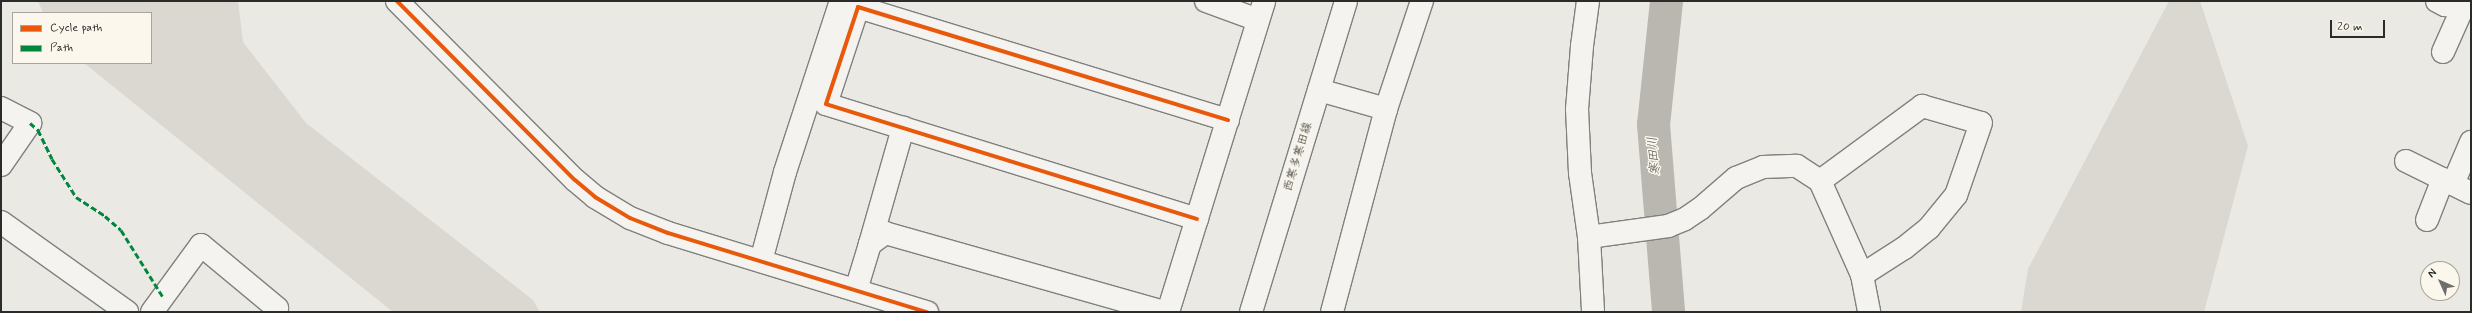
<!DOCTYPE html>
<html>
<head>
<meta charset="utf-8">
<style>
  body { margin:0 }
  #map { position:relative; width:2472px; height:313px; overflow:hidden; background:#eae9e4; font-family:Mynerve,"Klee One",sans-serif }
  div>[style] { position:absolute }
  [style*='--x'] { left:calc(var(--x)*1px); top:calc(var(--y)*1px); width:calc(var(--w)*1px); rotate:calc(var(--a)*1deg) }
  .green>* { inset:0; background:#dbd8d1 }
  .river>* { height:33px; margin:-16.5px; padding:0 16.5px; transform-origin:16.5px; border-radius:16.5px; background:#b9b7b0 }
  .roads { filter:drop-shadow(1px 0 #81807e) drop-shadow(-1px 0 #81807e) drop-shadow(0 1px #81807e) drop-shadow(0 -1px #81807e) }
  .minor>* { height:22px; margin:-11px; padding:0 11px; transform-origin:11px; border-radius:11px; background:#f4f3ef }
  .major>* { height:22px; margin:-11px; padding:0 11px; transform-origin:11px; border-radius:11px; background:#f4f3ef }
  .quiet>* { height:3px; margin-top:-1.5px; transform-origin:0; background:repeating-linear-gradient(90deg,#00873e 0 6px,transparent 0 9px) }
  .cycleway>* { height:4px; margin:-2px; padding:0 2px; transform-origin:2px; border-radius:2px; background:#e8590c }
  span { translate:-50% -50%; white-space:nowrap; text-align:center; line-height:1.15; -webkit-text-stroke:3px #fbf7ec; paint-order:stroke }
  .street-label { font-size:12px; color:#2b2b2b }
  .water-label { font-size:13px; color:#555552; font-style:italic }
  .frame { position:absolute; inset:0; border:2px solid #2b2b2b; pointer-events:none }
  .legend { position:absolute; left:12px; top:12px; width:140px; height:52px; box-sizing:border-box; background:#fbf7ec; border:1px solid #a8a59f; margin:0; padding:5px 7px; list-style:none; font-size:12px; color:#2b2b2b }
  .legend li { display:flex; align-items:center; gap:8px; height:20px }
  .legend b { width:20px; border:1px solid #a8a59f }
  .north { position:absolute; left:2420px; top:261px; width:40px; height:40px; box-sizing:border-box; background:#fbf7ec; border:1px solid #a8a59f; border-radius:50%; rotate:315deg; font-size:11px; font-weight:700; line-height:16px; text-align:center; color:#2b2b2b }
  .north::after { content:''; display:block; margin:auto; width:14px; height:18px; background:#6e6e6c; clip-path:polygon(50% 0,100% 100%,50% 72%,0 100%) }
  .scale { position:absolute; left:2330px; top:20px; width:55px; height:18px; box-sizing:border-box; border:2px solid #2b2b2b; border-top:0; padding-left:5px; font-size:12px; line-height:14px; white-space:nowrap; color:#2b2b2b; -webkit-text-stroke:3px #fbf7ec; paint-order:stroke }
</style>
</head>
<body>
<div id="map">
  <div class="green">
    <div style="clip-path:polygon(38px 1px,238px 1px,243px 42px,306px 123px,533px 300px,540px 312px,393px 312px,84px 63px,151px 63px,151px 13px,43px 13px)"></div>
    <div style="clip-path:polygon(2169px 1px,2200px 1px,2248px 146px,2204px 312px,2021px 312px,2028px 269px)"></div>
  </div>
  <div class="river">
    <div style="--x:1666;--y:1;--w:124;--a:96"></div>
    <div style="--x:1653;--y:124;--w:189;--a:85.4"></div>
  </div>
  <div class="roads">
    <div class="minor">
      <div style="--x:397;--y:1;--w:252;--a:45.2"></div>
      <div style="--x:575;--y:180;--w:26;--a:40"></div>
      <div style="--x:595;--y:197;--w:41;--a:31"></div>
      <div style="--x:630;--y:218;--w:41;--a:21.5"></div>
      <div style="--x:668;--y:233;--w:271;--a:17"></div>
      <div style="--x:1206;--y:1;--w:55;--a:20.1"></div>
      <div style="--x:1588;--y:1;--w:45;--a:97.6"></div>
      <div style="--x:1582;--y:46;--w:63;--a:94.5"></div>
      <div style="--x:1577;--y:109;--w:64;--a:87.3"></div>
      <div style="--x:1580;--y:173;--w:65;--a:82"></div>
      <div style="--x:1589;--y:237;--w:75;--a:86.9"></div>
      <div style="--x:2437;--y:1;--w:9;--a:27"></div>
      <div style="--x:2445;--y:5;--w:18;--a:6"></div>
      <div style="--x:2443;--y:52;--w:49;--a:-66"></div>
      <div style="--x:2463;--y:7;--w:8;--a:0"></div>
      <div style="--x:1319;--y:90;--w:70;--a:15.8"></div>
      <div style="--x:1;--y:108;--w:33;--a:27"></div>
      <div style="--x:30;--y:123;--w:51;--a:124.6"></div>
      <div style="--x:2406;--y:161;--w:72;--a:26.2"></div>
      <div style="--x:1820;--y:181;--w:127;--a:-36.3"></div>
      <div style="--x:1922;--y:106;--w:61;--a:16.1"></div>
      <div style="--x:1981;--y:123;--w:76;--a:109.1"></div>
      <div style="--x:1956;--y:195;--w:43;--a:129.3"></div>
      <div style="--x:1929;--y:228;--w:32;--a:141"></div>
      <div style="--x:1904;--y:248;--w:50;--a:147.3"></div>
      <div style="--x:2453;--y:184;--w:46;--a:-66.8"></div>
      <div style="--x:1197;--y:219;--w:388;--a:-162.8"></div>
      <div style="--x:826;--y:104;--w:102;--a:-71.7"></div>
      <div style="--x:858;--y:7;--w:387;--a:17"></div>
      <div style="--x:2427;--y:220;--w:44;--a:-68.7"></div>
      <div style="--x:1;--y:222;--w:155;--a:35.5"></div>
      <div style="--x:1589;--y:237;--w:80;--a:-7.9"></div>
      <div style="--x:1668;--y:226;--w:18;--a:-22"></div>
      <div style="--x:1685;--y:219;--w:18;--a:-34"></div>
      <div style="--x:1700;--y:209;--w:48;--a:-40.7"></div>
      <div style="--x:1736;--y:178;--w:29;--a:-22"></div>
      <div style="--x:1763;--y:167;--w:34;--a:-2"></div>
      <div style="--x:1797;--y:166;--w:27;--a:33"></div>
      <div style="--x:1820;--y:181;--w:103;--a:65.9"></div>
      <div style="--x:1862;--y:275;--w:38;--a:79"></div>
      <div style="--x:870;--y:244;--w:121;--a:-74.1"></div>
      <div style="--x:761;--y:261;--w:92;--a:-74.9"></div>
      <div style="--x:785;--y:172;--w:180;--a:-71.9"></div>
      <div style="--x:856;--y:290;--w:48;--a:-73.1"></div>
      <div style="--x:870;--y:244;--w:19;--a:-36"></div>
      <div style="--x:885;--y:233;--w:291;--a:15.8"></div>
      <div style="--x:152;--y:312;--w:83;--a:-53.8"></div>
      <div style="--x:201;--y:245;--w:99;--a:39.7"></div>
      <div style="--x:1168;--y:312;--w:325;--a:-72.8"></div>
      <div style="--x:1332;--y:312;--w:210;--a:-75.1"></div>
      <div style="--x:1386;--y:109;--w:114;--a:-71.6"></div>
    </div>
    <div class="major">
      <div style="--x:1251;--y:312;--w:325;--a:-73"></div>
    </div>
  </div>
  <div class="quiet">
    <div style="--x:30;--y:123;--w:11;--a:41"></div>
    <div style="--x:38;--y:130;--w:32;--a:64"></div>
    <div style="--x:52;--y:159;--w:45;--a:57.7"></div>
    <div style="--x:76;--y:197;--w:35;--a:33"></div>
    <div style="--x:105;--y:216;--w:21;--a:41"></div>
    <div style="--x:121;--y:230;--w:79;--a:57.9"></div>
  </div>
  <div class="cycleway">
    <div style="--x:397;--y:1;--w:252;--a:45.2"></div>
    <div style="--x:575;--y:180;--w:26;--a:40"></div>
    <div style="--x:595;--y:197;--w:41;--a:31"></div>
    <div style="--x:630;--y:218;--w:41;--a:21.5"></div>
    <div style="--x:668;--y:233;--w:271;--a:17"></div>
    <div style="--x:1197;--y:219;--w:388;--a:-162.8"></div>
    <div style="--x:826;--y:104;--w:102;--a:-71.7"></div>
    <div style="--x:858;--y:7;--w:387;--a:17"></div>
  </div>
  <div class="street-label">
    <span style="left:1299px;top:157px;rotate:-73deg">西寒多寒田線</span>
  </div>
  <div class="water-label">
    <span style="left:1655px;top:156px;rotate:-95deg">寒田川</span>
  </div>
  <div class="frame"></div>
  <ul class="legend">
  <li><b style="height:5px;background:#e8590c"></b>Cycle path</li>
  <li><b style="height:5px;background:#00873e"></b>Path</li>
  </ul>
  <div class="north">N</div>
  <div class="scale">20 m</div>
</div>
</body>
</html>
